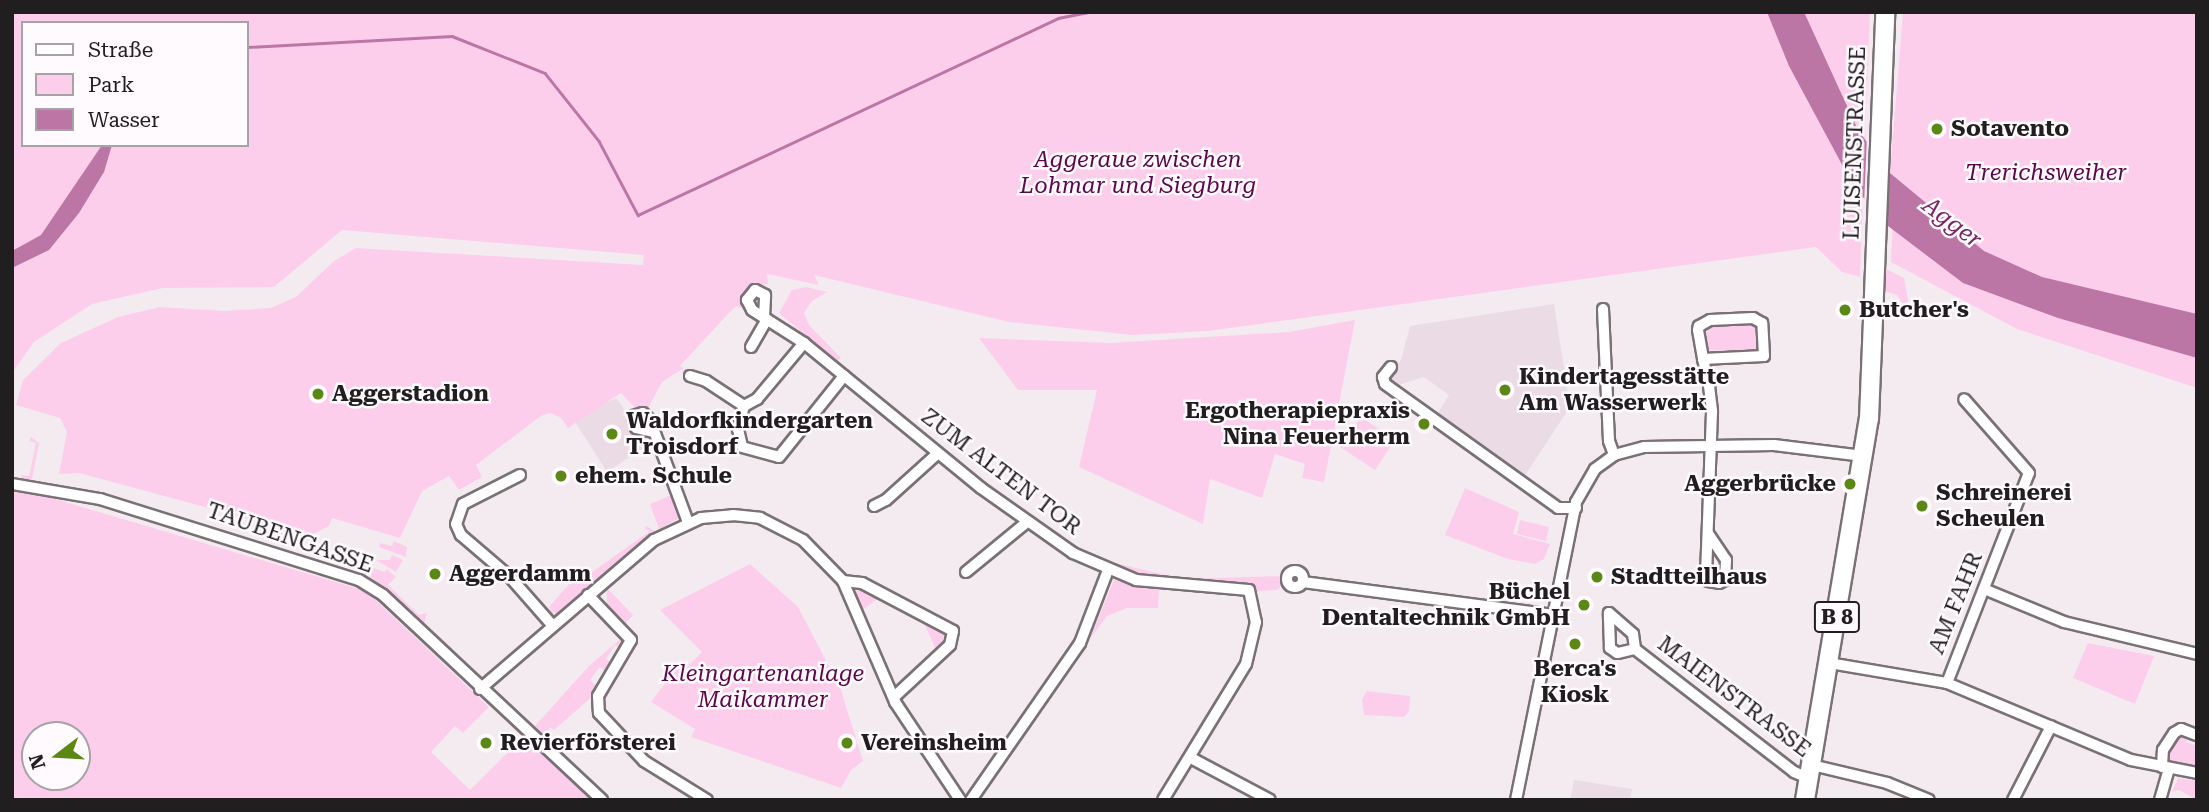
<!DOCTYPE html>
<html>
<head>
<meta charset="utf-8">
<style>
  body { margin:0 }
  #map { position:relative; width:2209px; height:812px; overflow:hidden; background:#f4ebf1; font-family:"Roboto Serif",serif }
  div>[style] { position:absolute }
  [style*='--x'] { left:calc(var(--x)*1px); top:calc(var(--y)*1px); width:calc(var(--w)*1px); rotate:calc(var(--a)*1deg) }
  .built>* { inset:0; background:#ebdbe5 }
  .green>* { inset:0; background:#fcceec }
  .water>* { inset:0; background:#bc76a5 }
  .pier>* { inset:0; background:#f4ebf1 }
  .stream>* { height:2.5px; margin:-1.25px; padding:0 1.25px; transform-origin:1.25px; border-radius:1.25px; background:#bc76a5 }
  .roads { filter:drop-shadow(2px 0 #797176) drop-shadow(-2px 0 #797176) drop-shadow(0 2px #797176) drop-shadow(0 -2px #797176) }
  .minor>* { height:10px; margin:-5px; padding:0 5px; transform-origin:5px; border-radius:5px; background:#fff }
  .minor>.ring { margin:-5px; padding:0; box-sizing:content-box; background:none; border:10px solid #fff; border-radius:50% }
  .primary>* { height:18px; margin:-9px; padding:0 9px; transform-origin:9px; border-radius:9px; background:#fff }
  .dots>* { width:19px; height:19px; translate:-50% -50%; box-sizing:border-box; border:4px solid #fefafd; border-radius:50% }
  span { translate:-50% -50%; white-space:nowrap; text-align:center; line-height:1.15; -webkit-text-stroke:5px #fefafd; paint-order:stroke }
  .shield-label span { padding:2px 5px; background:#fefafd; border:2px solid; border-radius:5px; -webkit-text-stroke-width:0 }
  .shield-label { font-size:21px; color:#211e20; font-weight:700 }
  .poi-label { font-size:23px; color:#211e20; font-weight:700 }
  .left { translate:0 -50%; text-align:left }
  .right { translate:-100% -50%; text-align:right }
  .street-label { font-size:23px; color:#211e20 }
  .park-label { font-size:23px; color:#5e064b; font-style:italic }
  .water-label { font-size:24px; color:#7a2765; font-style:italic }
  .frame { position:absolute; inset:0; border:14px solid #211e20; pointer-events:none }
  .legend { position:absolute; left:21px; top:21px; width:228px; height:126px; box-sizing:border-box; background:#fefafd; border:2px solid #a6a2a5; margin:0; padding:9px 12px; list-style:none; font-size:21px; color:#211e20 }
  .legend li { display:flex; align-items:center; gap:14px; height:35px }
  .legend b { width:35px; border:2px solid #a6a2a5 }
  .north { position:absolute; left:21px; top:721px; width:70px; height:70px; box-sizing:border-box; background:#fefafd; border:2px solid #a6a2a5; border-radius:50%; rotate:253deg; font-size:19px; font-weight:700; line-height:28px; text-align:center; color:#211e20 }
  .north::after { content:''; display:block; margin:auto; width:24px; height:32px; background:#5b8715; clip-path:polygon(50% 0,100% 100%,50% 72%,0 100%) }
</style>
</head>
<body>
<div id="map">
  <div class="built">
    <div style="clip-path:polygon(1554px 304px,1570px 407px,1524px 477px,1437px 414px,1449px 395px,1424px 377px,1398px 385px,1388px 378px,1401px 360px,1410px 326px)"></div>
    <div style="clip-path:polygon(616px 398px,629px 415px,626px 416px,632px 428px,651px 443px,607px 472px,574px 420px)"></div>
    <div style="clip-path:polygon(1574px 780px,1632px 789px,1630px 800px,1570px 800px)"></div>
  </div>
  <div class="green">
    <div style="clip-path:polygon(evenodd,12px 12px,1870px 12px,1860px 277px,1842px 272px,1816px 247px,1208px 331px,1133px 335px,1009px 322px,814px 275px,819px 285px,767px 274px,768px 284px,752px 286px,741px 308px,736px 306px,727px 315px,680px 366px,684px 368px,662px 382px,646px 412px,638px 411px,621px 393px,568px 428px,561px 418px,550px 413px,541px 416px,476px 465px,482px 477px,459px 490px,449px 476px,422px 491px,400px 538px,332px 518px,329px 526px,306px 538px,280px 537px,275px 526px,79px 473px,59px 474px,67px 432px,60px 418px,16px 405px,23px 380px,61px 343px,118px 317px,160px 307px,224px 311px,271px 308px,296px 297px,334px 261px,356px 248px,643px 265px,644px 255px,342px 230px,274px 287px,163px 288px,92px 304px,34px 342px,12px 373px,12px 12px,23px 23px,247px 23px,247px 145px,23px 145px,23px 23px)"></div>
    <div style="clip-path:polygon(1903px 12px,2197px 12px,2197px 388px,2017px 329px,1891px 262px,1895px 177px,1890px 173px)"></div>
    <div style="clip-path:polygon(1886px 269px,1904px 278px,1911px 317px,1897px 295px,1885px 291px)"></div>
    <div style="clip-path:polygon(806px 287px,827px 292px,812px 301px,804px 313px,809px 325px,841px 358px,837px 361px,779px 313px,792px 290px)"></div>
    <div style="clip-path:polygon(1355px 320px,1324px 482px,1302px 478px,1305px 464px,1275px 454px,1262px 498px,1210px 479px,1203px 524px,1079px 467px,1097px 390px,1018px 390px,979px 338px,1111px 343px,1289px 332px)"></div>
    <div style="clip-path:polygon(1751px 324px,1760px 334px,1758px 352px,1707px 350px,1705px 334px,1711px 327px)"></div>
    <div style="clip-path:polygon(1361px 417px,1395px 440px,1375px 470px,1340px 447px)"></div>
    <div style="clip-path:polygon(31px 437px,39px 443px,32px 479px,23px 480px,21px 475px,29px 476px,36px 443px,29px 441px)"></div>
    <div style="clip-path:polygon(1465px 488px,1519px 512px,1513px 534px,1550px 544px,1544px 559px,1535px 564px,1508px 559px,1445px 535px)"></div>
    <div style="clip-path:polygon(evenodd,12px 492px,45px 496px,366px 591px,489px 707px,463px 733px,455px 726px,431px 752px,470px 790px,523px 737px,593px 800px,12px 800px,12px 492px,35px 735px,77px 735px,77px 777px,35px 777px,35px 735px)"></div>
    <div style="clip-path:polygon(672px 495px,680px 518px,659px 529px,650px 504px)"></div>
    <div style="clip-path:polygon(1520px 520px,1549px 527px,1546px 541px,1517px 534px)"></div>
    <div style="clip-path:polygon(647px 526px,655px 532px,558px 614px,552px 613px,549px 607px,572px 581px,578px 582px,650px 531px,644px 528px)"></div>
    <div style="clip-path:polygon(394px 541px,407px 547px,406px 557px,379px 547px,380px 543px,392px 546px)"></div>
    <div style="clip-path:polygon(392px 555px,403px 560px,396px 572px,376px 560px,390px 560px)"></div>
    <div style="clip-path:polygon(1115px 563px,1182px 579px,1283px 576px,1284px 584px,1277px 590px,1258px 591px,1242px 582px,1206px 583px,1140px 576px,1114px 568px)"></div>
    <div style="clip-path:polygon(750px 564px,798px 607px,840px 687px,863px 761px,851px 770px,841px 788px,691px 737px,695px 729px,651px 702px,675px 670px,685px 669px,702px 652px,660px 610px)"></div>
    <div style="clip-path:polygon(373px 568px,385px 572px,387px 569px,396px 577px,388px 585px,419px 615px,427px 613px,424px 624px,370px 577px)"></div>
    <div style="clip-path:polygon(1114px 580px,1159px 589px,1158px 608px,1127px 608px,1107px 616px,1090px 639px)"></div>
    <div style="clip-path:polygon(607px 588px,633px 615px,626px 623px,607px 604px)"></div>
    <div style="clip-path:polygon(861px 588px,879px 598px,862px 610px,855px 592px)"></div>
    <div style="clip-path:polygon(923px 620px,948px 632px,947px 640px,936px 650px)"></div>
    <div style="clip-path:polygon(623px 637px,623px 651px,615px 645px,606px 659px,613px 664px,607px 672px,600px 667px,590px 680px,597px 686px,593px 696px,554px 730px,549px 727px,547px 739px,534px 727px,589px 666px)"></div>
    <div style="clip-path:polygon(2088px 643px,2154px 656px,2135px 704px,2073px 678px)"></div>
    <div style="clip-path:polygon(1367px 691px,1410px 696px,1409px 711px,1404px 717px,1364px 715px,1362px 699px)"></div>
    <div style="clip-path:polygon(2179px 734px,2189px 735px,2186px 742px,2197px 746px,2197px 766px,2171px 762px,2165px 757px)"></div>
    <div style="clip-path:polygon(2178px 778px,2197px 781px,2197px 800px,2179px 790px,2172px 792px)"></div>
  </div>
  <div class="water">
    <div style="clip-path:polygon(1767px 12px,1804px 12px,1858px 130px,1890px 173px,1984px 251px,2042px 277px,2197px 314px,2197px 358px,2058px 318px,1963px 283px,1888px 226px,1854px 187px,1789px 66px)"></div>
    <div style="clip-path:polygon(102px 145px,112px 145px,104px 172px,79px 213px,49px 250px,12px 268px,12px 251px,41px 235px)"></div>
  </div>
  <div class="pier">
    <div style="clip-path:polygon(1867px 136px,1890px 167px,1887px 230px,1864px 204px)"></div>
  </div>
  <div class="stream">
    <div style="--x:247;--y:47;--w:205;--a:-3.1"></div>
    <div style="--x:452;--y:36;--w:100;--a:21.7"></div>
    <div style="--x:545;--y:73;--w:87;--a:51.5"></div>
    <div style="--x:599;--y:141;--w:84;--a:62.2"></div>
    <div style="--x:638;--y:215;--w:464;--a:-25.1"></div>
    <div style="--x:1058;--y:18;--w:32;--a:-11"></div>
  </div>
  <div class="roads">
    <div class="minor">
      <div style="--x:1603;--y:309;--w:132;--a:87.4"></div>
      <div style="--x:1609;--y:441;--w:15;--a:70"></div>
      <div style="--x:764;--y:317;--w:22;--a:-87"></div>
      <div style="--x:765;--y:295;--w:11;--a:-153"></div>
      <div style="--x:755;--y:290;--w:13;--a:129"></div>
      <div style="--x:747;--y:300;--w:11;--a:63"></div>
      <div style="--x:752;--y:310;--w:62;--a:32.4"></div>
      <div style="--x:804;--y:343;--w:229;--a:39.3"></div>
      <div style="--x:981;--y:488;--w:113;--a:35.2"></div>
      <div style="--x:1073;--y:553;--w:69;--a:23.2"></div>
      <div style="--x:1136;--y:580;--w:113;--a:5.1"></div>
      <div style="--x:1249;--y:590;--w:33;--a:78"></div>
      <div style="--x:1256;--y:622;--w:43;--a:103.4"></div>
      <div style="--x:1246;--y:664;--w:159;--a:121.4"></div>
      <div style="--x:751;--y:347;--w:32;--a:-60"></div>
      <div style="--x:1703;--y:359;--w:61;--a:-2.8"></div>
      <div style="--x:1764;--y:356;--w:33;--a:-93"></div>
      <div style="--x:1762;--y:323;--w:10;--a:-151"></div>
      <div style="--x:1753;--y:318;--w:43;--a:177.3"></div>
      <div style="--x:1710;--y:320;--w:13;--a:151"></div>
      <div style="--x:1699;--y:326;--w:4;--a:104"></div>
      <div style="--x:1698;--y:330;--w:29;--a:80"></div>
      <div style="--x:1703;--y:359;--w:28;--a:77"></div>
      <div style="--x:1709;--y:386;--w:26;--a:83"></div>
      <div style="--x:1712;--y:412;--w:160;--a:92.1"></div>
      <div style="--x:1706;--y:572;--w:9;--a:77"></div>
      <div style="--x:1708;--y:581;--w:11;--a:10"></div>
      <div style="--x:1719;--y:583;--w:7;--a:-27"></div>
      <div style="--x:1725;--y:580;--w:20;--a:-87"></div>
      <div style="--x:1726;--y:560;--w:32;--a:-124"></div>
      <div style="--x:1391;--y:367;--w:13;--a:129"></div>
      <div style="--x:1383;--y:377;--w:7;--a:74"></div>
      <div style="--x:1385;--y:384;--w:213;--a:35.6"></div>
      <div style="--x:1558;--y:508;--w:18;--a:0"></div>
      <div style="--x:690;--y:376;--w:17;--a:17"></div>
      <div style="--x:706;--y:381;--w:45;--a:33.3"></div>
      <div style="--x:744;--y:406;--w:24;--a:105"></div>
      <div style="--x:738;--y:429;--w:18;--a:77"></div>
      <div style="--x:742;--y:447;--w:38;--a:15"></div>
      <div style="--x:779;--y:457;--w:104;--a:-51.3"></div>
      <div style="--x:744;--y:406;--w:15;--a:-28"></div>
      <div style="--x:757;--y:399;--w:73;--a:-50"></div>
      <div style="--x:653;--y:432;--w:17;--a:-167"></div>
      <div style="--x:636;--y:428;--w:12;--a:-104"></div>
      <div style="--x:633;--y:416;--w:10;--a:-17"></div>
      <div style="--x:643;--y:413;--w:10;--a:45"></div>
      <div style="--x:650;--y:420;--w:109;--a:69.6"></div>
      <div style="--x:520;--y:475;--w:64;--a:153"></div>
      <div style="--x:463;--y:504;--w:21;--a:109"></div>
      <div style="--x:456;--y:524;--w:12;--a:66"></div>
      <div style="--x:461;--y:535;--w:65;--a:40.6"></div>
      <div style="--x:510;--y:577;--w:65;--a:48.7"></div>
      <div style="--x:12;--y:484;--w:89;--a:9.7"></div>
      <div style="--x:100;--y:499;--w:271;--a:17.4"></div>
      <div style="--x:359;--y:580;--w:28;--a:32"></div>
      <div style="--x:383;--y:595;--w:300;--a:43.1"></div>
      <div style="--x:874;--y:506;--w:13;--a:-27"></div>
      <div style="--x:886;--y:500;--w:69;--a:-42"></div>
      <div class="ring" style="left:1287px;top:571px;width:6px;height:6px"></div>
      <div style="--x:966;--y:572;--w:79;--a:-39.3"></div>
      <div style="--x:843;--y:581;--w:19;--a:6"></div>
      <div style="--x:862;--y:583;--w:103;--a:27.8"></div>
      <div style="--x:953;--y:631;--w:14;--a:102"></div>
      <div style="--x:950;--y:645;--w:76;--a:137.1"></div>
      <div style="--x:1303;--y:582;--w:253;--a:7.5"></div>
      <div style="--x:1984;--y:589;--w:87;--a:22.4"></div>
      <div style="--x:2064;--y:622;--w:137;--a:13.5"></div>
      <div style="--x:588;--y:595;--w:62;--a:46.3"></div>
      <div style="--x:631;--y:640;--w:65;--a:120.5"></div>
      <div style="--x:598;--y:696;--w:17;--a:87"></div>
      <div style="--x:599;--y:713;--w:66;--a:46.8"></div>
      <div style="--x:644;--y:761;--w:74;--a:31.8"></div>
      <div style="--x:1609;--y:613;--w:32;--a:41"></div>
      <div style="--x:1633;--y:634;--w:15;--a:82"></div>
      <div style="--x:1635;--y:649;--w:18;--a:167"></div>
      <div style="--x:1617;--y:653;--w:9;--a:-144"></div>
      <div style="--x:1610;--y:648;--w:35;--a:-92"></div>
      <div style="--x:1635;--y:649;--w:201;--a:37.7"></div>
      <div style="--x:1794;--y:772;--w:16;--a:22"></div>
      <div style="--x:1829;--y:663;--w:120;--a:9.6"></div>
      <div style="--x:1947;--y:683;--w:199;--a:22.7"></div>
      <div style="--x:2131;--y:760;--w:67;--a:11.1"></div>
      <div style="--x:1947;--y:683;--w:225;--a:-68.7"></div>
      <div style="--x:2029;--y:473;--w:98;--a:-131.3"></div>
      <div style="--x:480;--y:689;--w:229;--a:-40.6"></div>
      <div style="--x:654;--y:540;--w:52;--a:-25.1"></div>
      <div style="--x:701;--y:518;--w:32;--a:-5"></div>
      <div style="--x:733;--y:515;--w:27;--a:6"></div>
      <div style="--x:760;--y:518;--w:48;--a:27.1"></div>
      <div style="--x:803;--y:540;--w:57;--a:45.7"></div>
      <div style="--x:843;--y:581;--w:132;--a:66.7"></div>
      <div style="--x:895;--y:702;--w:118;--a:56.4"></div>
      <div style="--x:1191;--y:758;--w:89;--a:28"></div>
      <div style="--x:1812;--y:765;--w:77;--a:13.5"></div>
      <div style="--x:1887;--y:783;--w:45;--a:22"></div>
      <div style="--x:2162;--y:767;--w:17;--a:-87"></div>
      <div style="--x:2163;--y:750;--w:20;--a:-57"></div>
      <div style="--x:2174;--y:733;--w:8;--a:-30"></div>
      <div style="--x:2181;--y:729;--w:17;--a:21"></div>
      <div style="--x:971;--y:800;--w:191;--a:-55.2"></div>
      <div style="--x:1080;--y:643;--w:78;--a:-69"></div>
      <div style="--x:1516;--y:800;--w:304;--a:-78.6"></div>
      <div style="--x:1576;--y:502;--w:38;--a:-60"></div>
      <div style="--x:1595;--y:469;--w:24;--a:-36"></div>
      <div style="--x:1614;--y:455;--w:31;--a:-15"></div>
      <div style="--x:1644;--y:447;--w:130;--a:-0.9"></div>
      <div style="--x:1774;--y:445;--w:90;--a:7"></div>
      <div style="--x:2013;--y:800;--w:83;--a:-62.8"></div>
      <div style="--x:2160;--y:800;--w:32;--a:-74"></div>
    </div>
    <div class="primary">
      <div style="--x:1805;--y:800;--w:386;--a:-80.5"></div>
      <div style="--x:1869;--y:419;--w:407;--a:-87.7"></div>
    </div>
  </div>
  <div class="dots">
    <div style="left:1937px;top:129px;background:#5b8715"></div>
    <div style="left:1845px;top:310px;background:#5b8715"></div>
    <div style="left:1505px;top:390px;background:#5b8715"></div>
    <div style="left:318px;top:394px;background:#5b8715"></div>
    <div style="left:1424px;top:424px;background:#5b8715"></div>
    <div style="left:612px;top:434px;background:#5b8715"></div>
    <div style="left:561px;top:476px;background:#5b8715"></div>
    <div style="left:1850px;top:484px;background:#5b8715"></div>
    <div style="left:1922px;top:506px;background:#5b8715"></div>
    <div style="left:435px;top:574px;background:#5b8715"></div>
    <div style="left:1597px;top:577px;background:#5b8715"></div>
    <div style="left:1584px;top:605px;background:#5b8715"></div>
    <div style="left:1575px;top:644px;background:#5b8715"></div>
    <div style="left:486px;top:743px;background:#5b8715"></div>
    <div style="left:847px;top:743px;background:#5b8715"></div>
  </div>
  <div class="shield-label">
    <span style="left:1837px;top:617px">B 8</span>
  </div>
  <div class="poi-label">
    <span class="left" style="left:1951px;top:129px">Sotavento</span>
    <span class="left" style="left:1859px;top:310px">Butcher's</span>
    <span class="left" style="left:1519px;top:390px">Kindertagesstätte<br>Am Wasserwerk</span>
    <span class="left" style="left:332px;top:394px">Aggerstadion</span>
    <span class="right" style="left:1410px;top:424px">Ergotherapiepraxis<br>Nina Feuerherm</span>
    <span class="left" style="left:626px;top:434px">Waldorfkindergarten<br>Troisdorf</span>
    <span class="left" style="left:575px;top:476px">ehem. Schule</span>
    <span class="right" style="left:1836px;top:484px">Aggerbrücke</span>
    <span class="left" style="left:1936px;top:506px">Schreinerei<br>Scheulen</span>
    <span class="left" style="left:449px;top:574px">Aggerdamm</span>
    <span class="left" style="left:1611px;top:577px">Stadtteilhaus</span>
    <span class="right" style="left:1570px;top:605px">Büchel<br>Dentaltechnik GmbH</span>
    <span style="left:1575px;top:682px">Berca's<br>Kiosk</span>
    <span class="left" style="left:500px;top:743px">Revierförsterei</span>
    <span class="left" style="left:861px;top:743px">Vereinsheim</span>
  </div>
  <div class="street-label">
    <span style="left:1855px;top:143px;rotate:-88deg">LUISENSTRASSE</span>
    <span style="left:1001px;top:472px;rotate:37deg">ZUM ALTEN TOR</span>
    <span style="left:290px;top:538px;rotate:19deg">TAUBENGASSE</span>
    <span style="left:1956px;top:603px;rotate:-68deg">AM FAHR</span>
    <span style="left:1734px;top:697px;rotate:37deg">MAIENSTRASSE</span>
  </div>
  <div class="park-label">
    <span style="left:1138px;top:173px">Aggeraue zwischen<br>Lohmar und Siegburg</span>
    <span style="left:2046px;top:173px">Trerichsweiher</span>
    <span style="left:763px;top:687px">Kleingartenanlage<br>Maikammer</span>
  </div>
  <div class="water-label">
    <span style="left:1952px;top:223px;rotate:37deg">Agger</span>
  </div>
  <div class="frame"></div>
  <ul class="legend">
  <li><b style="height:9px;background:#fff"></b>Straße</li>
  <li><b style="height:19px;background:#fcceec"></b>Park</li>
  <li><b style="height:19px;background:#bc76a5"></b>Wasser</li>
  </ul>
  <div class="north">N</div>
</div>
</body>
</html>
